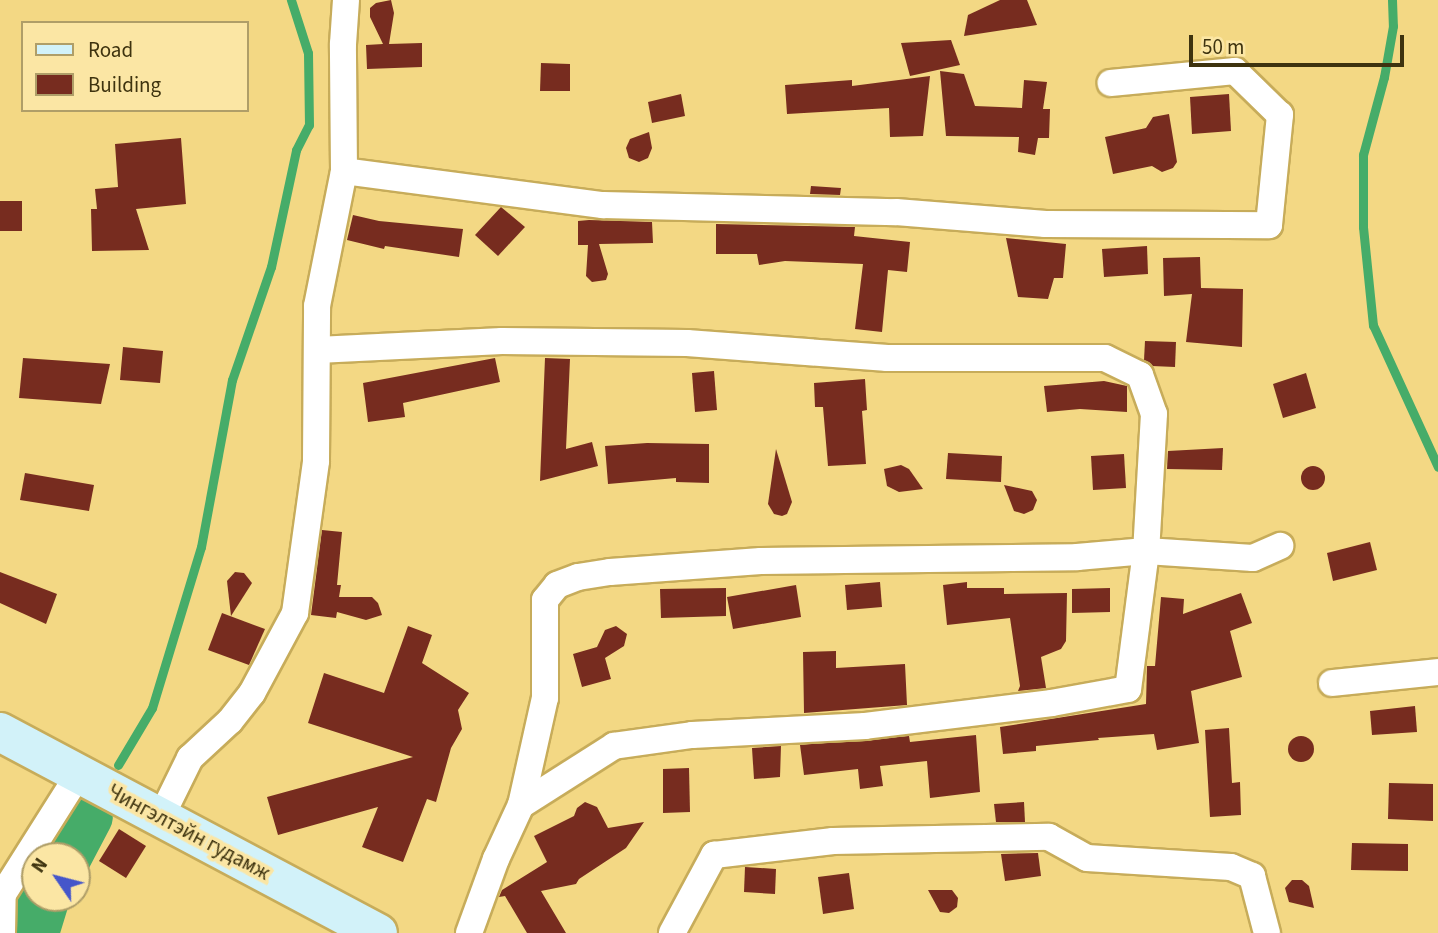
<!DOCTYPE html>
<html>
<head>
<meta charset="utf-8">
<style>
  body { margin:0 }
  #map { position:relative; width:1438px; height:933px; overflow:hidden; background:#f3d884; font-family:"Source Sans 3",sans-serif }
  div>[style] { position:absolute }
  [style*='--x'] { left:calc(var(--x)*1px); top:calc(var(--y)*1px); width:calc(var(--w)*1px); rotate:calc(var(--a)*1deg) }
  .stream>* { height:9px; margin:-4.5px; padding:0 4.5px; transform-origin:4.5px; border-radius:4.5px; background:#46ac69 }
  .river>* { height:52px; margin:-26px; padding:0 26px; transform-origin:26px; border-radius:26px; background:#46ac69 }
  .building>* { inset:0; background:#772c1f }
  .round { border-radius:50% }
  .roads { filter:drop-shadow(2px 0 #c7ac5a) drop-shadow(-2px 0 #c7ac5a) drop-shadow(0 2px #c7ac5a) drop-shadow(0 -2px #c7ac5a) }
  .street>* { height:26px; margin:-13px; padding:0 13px; transform-origin:13px; border-radius:13px; background:#fff }
  .secondary>* { height:38px; margin:-19px; padding:0 19px; transform-origin:19px; border-radius:19px; background:#d2f2f9 }
  span { translate:-50% -50%; white-space:nowrap; text-align:center; line-height:1.15; -webkit-text-stroke:7px #fbe6a4; paint-order:stroke }
  .street-label { font-size:21px; color:#3e330f }
  .legend { position:absolute; left:21px; top:21px; width:228px; height:91px; box-sizing:border-box; background:#fbe6a4; border:2px solid #af9e68; margin:0; padding:9px 12px; list-style:none; font-size:21px; color:#3e330f }
  .legend li { display:flex; align-items:center; gap:14px; height:35px }
  .legend b { width:35px; border:2px solid #af9e68 }
  .north { position:absolute; left:21px; top:842px; width:70px; height:70px; box-sizing:border-box; background:#fbe6a4; border:2px solid #af9e68; border-radius:50%; rotate:305deg; font-size:19px; font-weight:700; line-height:28px; text-align:center; color:#3e330f }
  .north::after { content:''; display:block; margin:auto; width:24px; height:32px; background:#4556ca; clip-path:polygon(50% 0,100% 100%,50% 72%,0 100%) }
  .scale { position:absolute; left:1189px; top:35px; width:215px; height:32px; box-sizing:border-box; border:4px solid #3e330f; border-top:0; padding-left:9px; font-size:21px; line-height:24px; white-space:nowrap; color:#3e330f; -webkit-text-stroke:5px #fbe6a4; paint-order:stroke }
</style>
</head>
<body>
<div id="map">
  <div class="stream">
    <div style="--x:1392;--y:0;--w:26;--a:88"></div>
    <div style="--x:1393;--y:26;--w:52;--a:100"></div>
    <div style="--x:1384;--y:77;--w:81;--a:105.1"></div>
    <div style="--x:1363;--y:155;--w:72;--a:90"></div>
    <div style="--x:1363;--y:227;--w:99;--a:84.2"></div>
    <div style="--x:1373;--y:325;--w:156;--a:65.4"></div>
    <div style="--x:118;--y:765;--w:66;--a:-59.2"></div>
    <div style="--x:152;--y:708;--w:168;--a:-73.1"></div>
    <div style="--x:201;--y:547;--w:170;--a:-79.5"></div>
    <div style="--x:232;--y:380;--w:120;--a:-71"></div>
    <div style="--x:271;--y:267;--w:120;--a:-77.9"></div>
    <div style="--x:296;--y:150;--w:28;--a:-63"></div>
    <div style="--x:309;--y:125;--w:72;--a:-90.8"></div>
    <div style="--x:308;--y:53;--w:56;--a:-107.8"></div>
  </div>
  <div class="river">
    <div style="--x:66;--y:856;--w:45;--a:-62.3"></div>
    <div style="--x:33;--y:933;--w:37;--a:-73"></div>
  </div>
  <div class="building">
    <div style="clip-path:polygon(391px 0,394px 13px,389px 44px,422px 43px,422px 67px,367px 69px,366px 45px,383px 44px,370px 17px,370px 8px,376px 3px)"></div>
    <div style="clip-path:polygon(1000px 0,1027px 0,1037px 25px,964px 36px,968px 15px)"></div>
    <div style="clip-path:polygon(951px 40px,960px 65px,910px 76px,901px 43px)"></div>
    <div style="clip-path:polygon(541px 63px,570px 64px,570px 91px,540px 91px)"></div>
    <div style="clip-path:polygon(940px 71px,964px 74px,975px 106px,1022px 108px,1024px 80px,1047px 82px,1043px 109px,1050px 109px,1049px 138px,1038px 138px,1035px 155px,1018px 152px,1019px 137px,946px 136px)"></div>
    <div style="clip-path:polygon(930px 76px,923px 136px,890px 137px,889px 108px,787px 114px,785px 85px,852px 80px,852px 86px)"></div>
    <div style="clip-path:polygon(681px 94px,685px 116px,652px 123px,648px 102px)"></div>
    <div style="clip-path:polygon(1229px 94px,1231px 131px,1192px 134px,1190px 97px)"></div>
    <div style="clip-path:polygon(1169px 114px,1177px 162px,1173px 168px,1162px 172px,1152px 166px,1113px 174px,1105px 137px,1146px 128px,1153px 117px)"></div>
    <div style="clip-path:polygon(649px 132px,652px 148px,648px 158px,639px 162px,629px 158px,626px 148px,630px 139px)"></div>
    <div style="clip-path:polygon(181px 138px,186px 204px,136px 209px,149px 250px,92px 251px,91px 209px,97px 209px,95px 189px,118px 187px,115px 144px)"></div>
    <div style="clip-path:polygon(811px 186px,841px 188px,840px 195px,810px 194px)"></div>
    <div style="clip-path:polygon(0 201px,22px 201px,22px 231px,0 231px)"></div>
    <div style="clip-path:polygon(501px 207px,525px 227px,498px 256px,475px 235px)"></div>
    <div style="clip-path:polygon(353px 215px,379px 221px,463px 229px,459px 257px,385px 246px,384px 249px,347px 240px)"></div>
    <div style="clip-path:polygon(589px 220px,652px 222px,653px 243px,599px 244px,608px 274px,606px 280px,592px 282px,586px 276px,588px 245px,578px 245px,578px 221px)"></div>
    <div style="clip-path:polygon(716px 224px,855px 227px,854px 236px,910px 242px,907px 272px,888px 270px,882px 332px,855px 329px,863px 264px,785px 261px,759px 265px,757px 254px,716px 254px)"></div>
    <div style="clip-path:polygon(1006px 238px,1066px 244px,1063px 278px,1054px 278px,1048px 299px,1018px 297px)"></div>
    <div style="clip-path:polygon(1147px 246px,1148px 274px,1104px 277px,1102px 249px)"></div>
    <div style="clip-path:polygon(1200px 257px,1201px 288px,1243px 289px,1242px 347px,1186px 342px,1192px 294px,1164px 296px,1163px 258px)"></div>
    <div style="clip-path:polygon(1145px 341px,1176px 342px,1175px 367px,1152px 366px,1144px 360px)"></div>
    <div style="clip-path:polygon(123px 347px,163px 351px,160px 383px,120px 380px)"></div>
    <div style="clip-path:polygon(23px 358px,110px 364px,101px 404px,19px 398px)"></div>
    <div style="clip-path:polygon(495px 358px,500px 382px,403px 403px,405px 417px,368px 422px,363px 383px)"></div>
    <div style="clip-path:polygon(545px 358px,570px 359px,566px 449px,592px 442px,598px 466px,540px 481px)"></div>
    <div style="clip-path:polygon(714px 371px,717px 410px,695px 412px,692px 373px)"></div>
    <div style="clip-path:polygon(1306px 373px,1316px 408px,1283px 418px,1273px 384px)"></div>
    <div style="clip-path:polygon(865px 379px,867px 410px,862px 411px,866px 464px,828px 466px,823px 407px,815px 407px,814px 383px)"></div>
    <div style="clip-path:polygon(1104px 381px,1127px 386px,1127px 412px,1080px 409px,1047px 412px,1044px 386px)"></div>
    <div style="clip-path:polygon(647px 443px,709px 444px,709px 483px,676px 482px,676px 478px,608px 484px,605px 446px)"></div>
    <div style="clip-path:polygon(1223px 448px,1222px 470px,1167px 469px,1168px 451px)"></div>
    <div style="clip-path:polygon(776px 449px,792px 502px,787px 514px,782px 516px,774px 514px,768px 504px)"></div>
    <div style="clip-path:polygon(948px 453px,1002px 456px,1001px 482px,946px 479px)"></div>
    <div style="clip-path:polygon(1124px 454px,1126px 488px,1093px 490px,1091px 456px)"></div>
    <div style="clip-path:polygon(901px 465px,909px 469px,923px 489px,899px 492px,887px 486px,884px 469px)"></div>
    <div class="round" style="left:1301px;top:466px;width:24px;height:24px"></div>
    <div style="clip-path:polygon(25px 473px,94px 485px,89px 511px,20px 500px)"></div>
    <div style="clip-path:polygon(1004px 485px,1032px 491px,1037px 500px,1033px 510px,1024px 514px,1014px 511px)"></div>
    <div style="clip-path:polygon(322px 530px,342px 532px,337px 585px,341px 585px,339px 597px,372px 597px,378px 603px,382px 615px,366px 620px,337px 612px,336px 618px,311px 615px)"></div>
    <div style="clip-path:polygon(1370px 542px,1377px 570px,1333px 581px,1327px 553px)"></div>
    <div style="clip-path:polygon(0 572px,57px 594px,46px 624px,0 603px)"></div>
    <div style="clip-path:polygon(235px 572px,244px 573px,252px 583px,231px 616px,227px 581px)"></div>
    <div style="clip-path:polygon(880px 582px,882px 607px,847px 610px,845px 585px)"></div>
    <div style="clip-path:polygon(967px 582px,967px 588px,1004px 588px,1004px 594px,1067px 593px,1066px 641px,1061px 649px,1041px 657px,1046px 688px,1018px 691px,1020px 686px,1010px 618px,947px 625px,943px 585px)"></div>
    <div style="clip-path:polygon(796px 585px,801px 617px,733px 629px,727px 597px)"></div>
    <div style="clip-path:polygon(726px 588px,726px 616px,661px 618px,660px 589px)"></div>
    <div style="clip-path:polygon(1110px 588px,1110px 612px,1072px 613px,1072px 589px)"></div>
    <div style="clip-path:polygon(1241px 593px,1252px 623px,1230px 631px,1242px 677px,1191px 691px,1199px 743px,1157px 750px,1154px 734px,1098px 738px,1099px 740px,1036px 746px,1036px 751px,1003px 754px,1000px 727px,1146px 704px,1147px 666px,1155px 666px,1161px 597px,1184px 599px,1183px 614px)"></div>
    <div style="clip-path:polygon(222px 613px,265px 629px,249px 665px,208px 650px)"></div>
    <div style="clip-path:polygon(408px 626px,432px 635px,422px 663px,469px 693px,458px 710px,462px 729px,451px 748px,436px 802px,427px 799px,403px 862px,362px 847px,378px 807px,278px 835px,267px 797px,413px 757px,308px 723px,324px 673px,384px 693px)"></div>
    <div style="clip-path:polygon(616px 626px,627px 634px,624px 646px,605px 658px,611px 679px,582px 687px,573px 654px,597px 647px,605px 630px)"></div>
    <div style="clip-path:polygon(836px 651px,836px 668px,905px 664px,907px 705px,804px 713px,803px 652px)"></div>
    <div style="clip-path:polygon(1415px 706px,1417px 732px,1372px 735px,1370px 711px)"></div>
    <div style="clip-path:polygon(1229px 728px,1232px 783px,1240px 782px,1241px 815px,1210px 817px,1205px 730px)"></div>
    <div style="clip-path:polygon(976px 735px,980px 792px,930px 798px,927px 761px,880px 766px,883px 786px,860px 789px,858px 769px,804px 775px,800px 745px,909px 736px,910px 742px)"></div>
    <div class="round" style="left:1288px;top:736px;width:26px;height:26px"></div>
    <div style="clip-path:polygon(781px 746px,780px 777px,754px 779px,752px 748px)"></div>
    <div style="clip-path:polygon(689px 768px,690px 812px,663px 813px,663px 769px)"></div>
    <div style="clip-path:polygon(1389px 783px,1433px 784px,1433px 821px,1388px 819px)"></div>
    <div style="clip-path:polygon(585px 802px,597px 807px,608px 828px,644px 822px,626px 848px,579px 879px,576px 884px,541px 891px,566px 933px,527px 933px,505px 896px,499px 897px,502px 890px,547px 862px,534px 836px,574px 816px,577px 808px)"></div>
    <div style="clip-path:polygon(1024px 802px,1025px 822px,996px 822px,994px 804px)"></div>
    <div style="clip-path:polygon(119px 829px,146px 846px,126px 878px,99px 861px)"></div>
    <div style="clip-path:polygon(1352px 843px,1408px 844px,1408px 871px,1351px 870px)"></div>
    <div style="clip-path:polygon(1038px 853px,1041px 876px,1005px 881px,1001px 854px)"></div>
    <div style="clip-path:polygon(745px 867px,776px 869px,775px 894px,744px 892px)"></div>
    <div style="clip-path:polygon(849px 873px,854px 909px,823px 914px,818px 877px)"></div>
    <div style="clip-path:polygon(1292px 880px,1302px 880px,1309px 886px,1314px 908px,1289px 902px,1285px 888px)"></div>
    <div style="clip-path:polygon(928px 890px,952px 890px,958px 898px,957px 907px,949px 913px,940px 912px)"></div>
  </div>
  <div class="roads">
    <div class="street">
      <div style="--x:344;--y:171;--w:261;--a:7.5"></div>
      <div style="--x:603;--y:205;--w:293;--a:1.4"></div>
      <div style="--x:896;--y:212;--w:150;--a:4.6"></div>
      <div style="--x:1046;--y:224;--w:223;--a:0.3"></div>
      <div style="--x:1269;--y:225;--w:111;--a:-84.3"></div>
      <div style="--x:1280;--y:115;--w:63;--a:-135.6"></div>
      <div style="--x:1235;--y:71;--w:125;--a:174.5"></div>
      <div style="--x:317;--y:350;--w:185;--a:-2.8"></div>
      <div style="--x:502;--y:341;--w:185;--a:0.6"></div>
      <div style="--x:687;--y:343;--w:201;--a:4.3"></div>
      <div style="--x:887;--y:358;--w:218;--a:0"></div>
      <div style="--x:1105;--y:358;--w:39;--a:26"></div>
      <div style="--x:1140;--y:375;--w:41;--a:70.3"></div>
      <div style="--x:1154;--y:414;--w:137;--a:93.3"></div>
      <div style="--x:1146;--y:551;--w:139;--a:97.4"></div>
      <div style="--x:1128;--y:689;--w:77;--a:169.6"></div>
      <div style="--x:1052;--y:703;--w:188;--a:173"></div>
      <div style="--x:865;--y:726;--w:173;--a:177"></div>
      <div style="--x:692;--y:735;--w:79;--a:172"></div>
      <div style="--x:614;--y:746;--w:110;--a:147.6"></div>
      <div style="--x:1332;--y:683;--w:107;--a:-5.9"></div>
      <div style="--x:161;--y:817;--w:66;--a:-63.8"></div>
      <div style="--x:190;--y:758;--w:54;--a:-42.8"></div>
      <div style="--x:230;--y:721;--w:36;--a:-52"></div>
      <div style="--x:252;--y:693;--w:91;--a:-61.7"></div>
      <div style="--x:295;--y:613;--w:153;--a:-82.1"></div>
      <div style="--x:316;--y:461;--w:155;--a:-89.6"></div>
      <div style="--x:317;--y:306;--w:138;--a:-78.7"></div>
      <div style="--x:344;--y:171;--w:127;--a:-90.5"></div>
      <div style="--x:343;--y:44;--w:44;--a:-86.1"></div>
      <div style="--x:2;--y:933;--w:39;--a:-89"></div>
      <div style="--x:3;--y:894;--w:142;--a:-57.7"></div>
      <div style="--x:469;--y:933;--w:79;--a:-70"></div>
      <div style="--x:496;--y:859;--w:60;--a:-65.2"></div>
      <div style="--x:521;--y:805;--w:110;--a:-77.4"></div>
      <div style="--x:545;--y:698;--w:98;--a:-90"></div>
      <div style="--x:545;--y:600;--w:19;--a:-51"></div>
      <div style="--x:557;--y:585;--w:22;--a:-21"></div>
      <div style="--x:578;--y:577;--w:32;--a:-9"></div>
      <div style="--x:610;--y:572;--w:151;--a:-4.2"></div>
      <div style="--x:761;--y:561;--w:316;--a:-0.7"></div>
      <div style="--x:1077;--y:557;--w:69;--a:-5"></div>
      <div style="--x:1146;--y:551;--w:107;--a:3.7"></div>
      <div style="--x:1253;--y:558;--w:30;--a:-24"></div>
      <div style="--x:672;--y:933;--w:89;--a:-61.7"></div>
      <div style="--x:714;--y:855;--w:120;--a:-6.7"></div>
      <div style="--x:833;--y:841;--w:216;--a:-1.1"></div>
      <div style="--x:1049;--y:837;--w:43;--a:28.9"></div>
      <div style="--x:1087;--y:858;--w:144;--a:3.6"></div>
      <div style="--x:1231;--y:867;--w:23;--a:23"></div>
      <div style="--x:1252;--y:876;--w:59;--a:75.3"></div>
    </div>
    <div class="secondary">
      <div style="--x:0;--y:732;--w:428;--a:28"></div>
    </div>
  </div>
  <div class="street-label">
    <span style="left:189px;top:832px;rotate:28deg">Чингэлтэйн гудамж</span>
  </div>
  <ul class="legend">
  <li><b style="height:9px;background:#d2f2f9"></b>Road</li>
  <li><b style="height:19px;background:#772c1f"></b>Building</li>
  </ul>
  <div class="north">N</div>
  <div class="scale">50 m</div>
</div>
</body>
</html>
